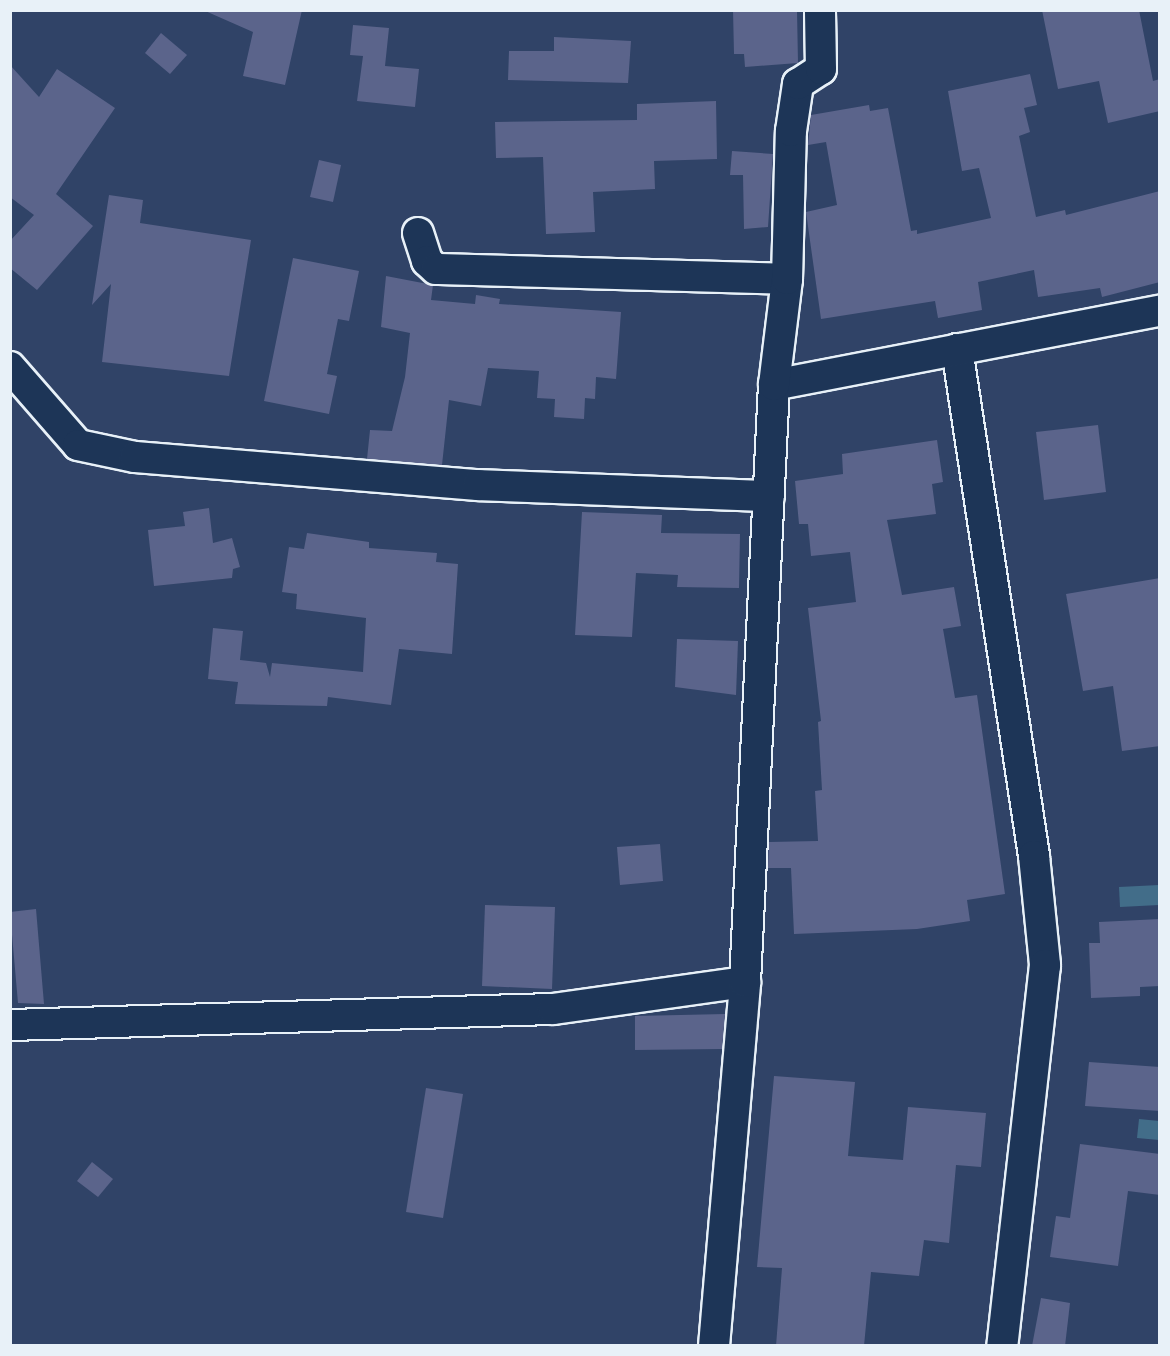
<!DOCTYPE html>
<html>
<head>
<meta charset="utf-8">
<style>
  body { margin:0 }
  #map { position:relative; width:1170px; height:1356px; overflow:hidden; background:#304367; font-family:"Indie Flower",sans-serif }
  div>[style] { position:absolute }
  [style*='--x'] { left:calc(var(--x)*1px); top:calc(var(--y)*1px); width:calc(var(--w)*1px); rotate:calc(var(--a)*1deg) }
  .water>* { inset:0; background:#426d89 }
  .building>* { inset:0; background:#5b648b }
  .roads { filter:drop-shadow(2px 0 #e8f1f8) drop-shadow(-2px 0 #e8f1f8) drop-shadow(0 2px #e8f1f8) drop-shadow(0 -2px #e8f1f8) }
  .minor>* { height:30px; margin:-15px; padding:0 15px; transform-origin:15px; border-radius:15px; background:#1d3557 }
  span { translate:-50% -50%; white-space:nowrap; text-align:center; line-height:1.15; -webkit-text-stroke:4.5px #1d3557; paint-order:stroke }
  .frame { position:absolute; inset:0; border:12px solid #e8f1f8; pointer-events:none }
</style>
</head>
<body>
<div id="map">
  <div class="water">
    <div style="clip-path:polygon(1159px 885px,1159px 905px,1120px 907px,1119px 887px)"></div>
    <div style="clip-path:polygon(1139px 1119px,1159px 1121px,1159px 1140px,1137px 1138px)"></div>
  </div>
  <div class="building">
    <div style="clip-path:polygon(203px 10px,302px 10px,285px 85px,243px 76px,253px 32px)"></div>
    <div style="clip-path:polygon(733px 10px,797px 10px,798px 63px,745px 67px,744px 54px,734px 54px)"></div>
    <div style="clip-path:polygon(1042px 10px,1139px 10px,1153px 81px,1160px 79px,1160px 111px,1108px 123px,1099px 81px,1058px 89px)"></div>
    <div style="clip-path:polygon(353px 25px,389px 28px,385px 66px,419px 69px,415px 107px,357px 101px,363px 56px,350px 55px)"></div>
    <div style="clip-path:polygon(161px 33px,187px 55px,170px 74px,145px 53px)"></div>
    <div style="clip-path:polygon(554px 37px,631px 41px,628px 83px,508px 80px,509px 51px,554px 51px)"></div>
    <div style="clip-path:polygon(10px 65px,39px 97px,57px 69px,115px 108px,56px 194px,93px 226px,37px 290px,10px 268px,10px 241px,34px 215px,10px 197px)"></div>
    <div style="clip-path:polygon(1030px 74px,1037px 105px,1024px 108px,1030px 132px,1019px 136px,1036px 217px,1065px 210px,1066px 215px,1160px 191px,1160px 282px,1102px 297px,1100px 288px,1038px 297px,1034px 270px,978px 282px,982px 310px,938px 318px,935px 301px,821px 319px,806px 212px,837px 205px,826px 142px,808px 145px,811px 115px,869px 105px,870px 111px,888px 108px,911px 231px,917px 230px,917px 234px,991px 218px,979px 168px,962px 171px,948px 91px)"></div>
    <div style="clip-path:polygon(716px 101px,717px 159px,654px 161px,655px 189px,593px 192px,595px 232px,546px 234px,543px 157px,496px 158px,495px 122px,637px 120px,637px 104px)"></div>
    <div style="clip-path:polygon(732px 151px,773px 154px,768px 227px,744px 229px,743px 175px,730px 175px)"></div>
    <div style="clip-path:polygon(319px 160px,341px 165px,333px 202px,310px 197px)"></div>
    <div style="clip-path:polygon(109px 195px,143px 200px,140px 223px,251px 240px,229px 376px,102px 362px,111px 284px,92px 305px)"></div>
    <div style="clip-path:polygon(293px 258px,359px 271px,349px 321px,338px 319px,327px 374px,337px 376px,329px 414px,264px 401px)"></div>
    <div style="clip-path:polygon(386px 276px,433px 285px,431px 300px,475px 304px,476px 295px,500px 299px,499px 304px,621px 312px,616px 379px,596px 377px,595px 399px,585px 398px,584px 419px,554px 417px,555px 399px,537px 398px,539px 371px,488px 368px,481px 406px,449px 400px,442px 465px,367px 459px,370px 430px,392px 431px,405px 377px,410px 333px,381px 327px)"></div>
    <div style="clip-path:polygon(1098px 425px,1106px 492px,1044px 500px,1036px 432px)"></div>
    <div style="clip-path:polygon(937px 440px,943px 482px,932px 484px,936px 514px,887px 520px,902px 595px,954px 587px,961px 626px,943px 629px,955px 698px,977px 695px,1005px 894px,967px 900px,970px 921px,917px 929px,794px 934px,791px 868px,768px 868px,769px 842px,818px 841px,815px 791px,822px 790px,818px 722px,821px 721px,808px 608px,856px 602px,850px 552px,811px 556px,808px 524px,799px 524px,795px 481px,843px 474px,842px 454px)"></div>
    <div style="clip-path:polygon(209px 508px,213px 543px,232px 538px,240px 567px,233px 569px,232px 578px,154px 586px,148px 530px,185px 526px,183px 512px)"></div>
    <div style="clip-path:polygon(582px 512px,662px 515px,661px 533px,740px 534px,739px 588px,677px 587px,678px 575px,636px 573px,632px 637px,575px 635px)"></div>
    <div style="clip-path:polygon(307px 533px,369px 542px,369px 548px,437px 553px,436px 562px,458px 564px,452px 654px,399px 649px,391px 705px,328px 697px,327px 706px,235px 704px,238px 682px,208px 679px,213px 628px,243px 631px,240px 660px,266px 663px,270px 677px,272px 663px,363px 672px,366px 618px,296px 609px,297px 594px,282px 592px,289px 547px,304px 549px)"></div>
    <div style="clip-path:polygon(1160px 578px,1160px 746px,1122px 751px,1113px 686px,1083px 691px,1066px 594px)"></div>
    <div style="clip-path:polygon(677px 639px,738px 641px,736px 695px,675px 687px)"></div>
    <div style="clip-path:polygon(660px 844px,663px 881px,620px 885px,617px 847px)"></div>
    <div style="clip-path:polygon(485px 905px,555px 907px,552px 989px,482px 986px)"></div>
    <div style="clip-path:polygon(36px 909px,44px 1004px,18px 1003px,10px 912px)"></div>
    <div style="clip-path:polygon(1160px 919px,1160px 986px,1140px 987px,1140px 996px,1091px 998px,1089px 943px,1100px 943px,1099px 922px)"></div>
    <div style="clip-path:polygon(725px 1014px,722px 1049px,635px 1050px,635px 1016px)"></div>
    <div style="clip-path:polygon(1089px 1062px,1160px 1067px,1160px 1111px,1085px 1106px)"></div>
    <div style="clip-path:polygon(774px 1076px,855px 1082px,848px 1156px,903px 1160px,908px 1107px,986px 1113px,981px 1167px,956px 1165px,949px 1243px,924px 1240px,919px 1276px,871px 1272px,864px 1346px,776px 1346px,782px 1268px,757px 1267px)"></div>
    <div style="clip-path:polygon(426px 1088px,463px 1094px,443px 1218px,406px 1212px)"></div>
    <div style="clip-path:polygon(1080px 1144px,1160px 1154px,1160px 1195px,1128px 1191px,1118px 1266px,1050px 1257px,1056px 1216px,1070px 1218px)"></div>
    <div style="clip-path:polygon(92px 1162px,113px 1179px,98px 1197px,77px 1181px)"></div>
    <div style="clip-path:polygon(1041px 1298px,1070px 1303px,1065px 1346px,1032px 1346px)"></div>
  </div>
  <div class="roads">
    <div class="minor">
      <div style="--x:418;--y:233;--w:29;--a:72"></div>
      <div style="--x:427;--y:261;--w:12;--a:42"></div>
      <div style="--x:436;--y:269;--w:351;--a:1.6"></div>
      <div style="--x:957;--y:349;--w:513;--a:81.36"></div>
      <div style="--x:1034;--y:856;--w:110;--a:84.2"></div>
      <div style="--x:1045;--y:965;--w:383;--a:96.4"></div>
      <div style="--x:10;--y:367;--w:103;--a:48.9"></div>
      <div style="--x:78;--y:445;--w:58;--a:11.9"></div>
      <div style="--x:135;--y:457;--w:344;--a:4.7"></div>
      <div style="--x:478;--y:485;--w:291;--a:2.2"></div>
      <div style="--x:774;--y:385;--w:393;--a:-10.9"></div>
      <div style="--x:10;--y:1025;--w:543;--a:-1.69"></div>
      <div style="--x:553;--y:1009;--w:194;--a:-8"></div>
      <div style="--x:714;--y:1346;--w:365;--a:-85.1"></div>
      <div style="--x:745;--y:982;--w:598;--a:-87.22"></div>
      <div style="--x:774;--y:385;--w:107;--a:-83"></div>
      <div style="--x:787;--y:279;--w:148;--a:-88.5"></div>
      <div style="--x:791;--y:131;--w:48;--a:-81.5"></div>
      <div style="--x:798;--y:84;--w:27;--a:-33"></div>
      <div style="--x:821;--y:69;--w:59;--a:-91"></div>
    </div>
  </div>
  <div class="frame"></div>
</div>
</body>
</html>
